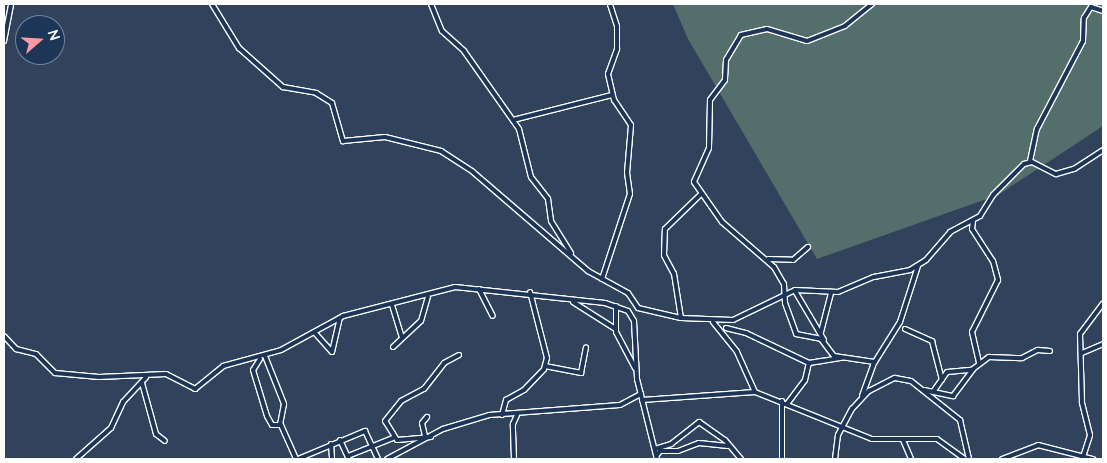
<!DOCTYPE html>
<html>
<head>
<meta charset="utf-8">
<style>
  body { margin:0 }
  #map { position:relative; width:1107px; height:463px; overflow:hidden; background:#30425c; font-family:"Architects Daughter",sans-serif }
  div>[style] { position:absolute }
  [style*='--x'] { left:calc(var(--x)*1px); top:calc(var(--y)*1px); width:calc(var(--w)*1px); rotate:calc(var(--a)*1deg) }
  .green>* { inset:0; background:#546e6b }
  .roads { filter:drop-shadow(1px 0 #fff) drop-shadow(-1px 0 #fff) drop-shadow(0 1px #fff) drop-shadow(0 -1px #fff) }
  .minor>* { height:4px; margin:-2px; padding:0 2px; transform-origin:2px; border-radius:2px; background:#1d3557 }
  span { translate:-50% -50%; white-space:nowrap; text-align:center; line-height:1.15; -webkit-text-stroke:4.5px #1d3557; paint-order:stroke }
  .frame { position:absolute; inset:0; border:5px solid #fff; pointer-events:none }
  .north { position:absolute; left:15px; top:15px; width:50px; height:50px; box-sizing:border-box; background:#1d3557; border:1px solid #77869a; border-radius:50%; rotate:71deg; font-size:14px; font-weight:700; line-height:20px; text-align:center; color:#fff }
  .north::after { content:''; display:block; margin:auto; width:18px; height:22px; background:#ff9aa2; clip-path:polygon(50% 0,100% 100%,50% 72%,0 100%) }
</style>
</head>
<body>
<div id="map">
  <div class="green">
    <div style="clip-path:polygon(673px 4px,1103px 4px,1103px 126px,998px 195px,817px 259px,688px 39px)"></div>
  </div>
  <div class="roads">
    <div class="minor">
      <div style="--x:212;--y:4;--w:52;--a:58.5"></div>
      <div style="--x:239;--y:48;--w:59;--a:41.6"></div>
      <div style="--x:283;--y:87;--w:34;--a:10"></div>
      <div style="--x:316;--y:93;--w:19;--a:32"></div>
      <div style="--x:332;--y:103;--w:40;--a:74"></div>
      <div style="--x:343;--y:141;--w:42;--a:-5.4"></div>
      <div style="--x:385;--y:137;--w:58;--a:14"></div>
      <div style="--x:441;--y:151;--w:38;--a:33"></div>
      <div style="--x:473;--y:172;--w:152;--a:40.7"></div>
      <div style="--x:588;--y:271;--w:46;--a:28.8"></div>
      <div style="--x:628;--y:293;--w:18;--a:56"></div>
      <div style="--x:638;--y:308;--w:44;--a:13.1"></div>
      <div style="--x:681;--y:318;--w:52;--a:2.2"></div>
      <div style="--x:733;--y:320;--w:69;--a:-25.8"></div>
      <div style="--x:795;--y:290;--w:43;--a:2.7"></div>
      <div style="--x:838;--y:292;--w:39;--a:-23"></div>
      <div style="--x:874;--y:277;--w:37;--a:-11"></div>
      <div style="--x:910;--y:270;--w:19;--a:-32"></div>
      <div style="--x:926;--y:260;--w:37;--a:-49"></div>
      <div style="--x:950;--y:232;--w:34;--a:-28"></div>
      <div style="--x:980;--y:216;--w:25;--a:-58"></div>
      <div style="--x:993;--y:195;--w:44;--a:-45"></div>
      <div style="--x:1024;--y:164;--w:8;--a:-14"></div>
      <div style="--x:1032;--y:162;--w:27;--a:27"></div>
      <div style="--x:1056;--y:174;--w:19;--a:-16"></div>
      <div style="--x:1074;--y:169;--w:35;--a:-33"></div>
      <div style="--x:431;--y:4;--w:29;--a:68"></div>
      <div style="--x:442;--y:31;--w:30;--a:42"></div>
      <div style="--x:464;--y:51;--w:95;--a:54.8"></div>
      <div style="--x:519;--y:129;--w:49;--a:76"></div>
      <div style="--x:531;--y:177;--w:28;--a:52"></div>
      <div style="--x:548;--y:199;--w:22;--a:82"></div>
      <div style="--x:551;--y:221;--w:38;--a:58"></div>
      <div style="--x:872;--y:4;--w:35;--a:141"></div>
      <div style="--x:845;--y:26;--w:41;--a:158.5"></div>
      <div style="--x:807;--y:41;--w:42;--a:-163.3"></div>
      <div style="--x:767;--y:29;--w:27;--a:167"></div>
      <div style="--x:741;--y:35;--w:29;--a:121"></div>
      <div style="--x:726;--y:60;--w:20;--a:93"></div>
      <div style="--x:725;--y:80;--w:25;--a:127"></div>
      <div style="--x:710;--y:100;--w:48;--a:91.2"></div>
      <div style="--x:709;--y:148;--w:37;--a:114"></div>
      <div style="--x:694;--y:182;--w:49;--a:55"></div>
      <div style="--x:722;--y:222;--w:69;--a:40.9"></div>
      <div style="--x:774;--y:267;--w:20;--a:60"></div>
      <div style="--x:784;--y:284;--w:19;--a:87"></div>
      <div style="--x:785;--y:303;--w:33;--a:70"></div>
      <div style="--x:796;--y:334;--w:25;--a:11"></div>
      <div style="--x:821;--y:339;--w:21;--a:53"></div>
      <div style="--x:834;--y:356;--w:41;--a:8.3"></div>
      <div style="--x:4;--y:41;--w:38;--a:-79"></div>
      <div style="--x:513;--y:120;--w:102;--a:-14.2"></div>
      <div style="--x:1030;--y:161;--w:33;--a:-78"></div>
      <div style="--x:1037;--y:129;--w:99;--a:-62.4"></div>
      <div style="--x:1083;--y:41;--w:23;--a:-88"></div>
      <div style="--x:1084;--y:18;--w:13;--a:-58"></div>
      <div style="--x:1091;--y:7;--w:13;--a:18"></div>
      <div style="--x:973;--y:221;--w:8;--a:97"></div>
      <div style="--x:972;--y:229;--w:38;--a:57"></div>
      <div style="--x:993;--y:261;--w:20;--a:75"></div>
      <div style="--x:998;--y:280;--w:58;--a:116.6"></div>
      <div style="--x:972;--y:332;--w:32;--a:77"></div>
      <div style="--x:768;--y:259;--w:25;--a:2"></div>
      <div style="--x:793;--y:260;--w:20;--a:-41"></div>
      <div style="--x:602;--y:279;--w:89;--a:-71.8"></div>
      <div style="--x:630;--y:194;--w:21;--a:-98"></div>
      <div style="--x:627;--y:173;--w:48;--a:-85.2"></div>
      <div style="--x:631;--y:125;--w:30;--a:-124"></div>
      <div style="--x:614;--y:100;--w:27;--a:-103"></div>
      <div style="--x:608;--y:74;--w:27;--a:-70"></div>
      <div style="--x:617;--y:49;--w:23;--a:-90"></div>
      <div style="--x:617;--y:26;--w:23;--a:-108"></div>
      <div style="--x:479;--y:289;--w:30;--a:63"></div>
      <div style="--x:795;--y:291;--w:57;--a:59.4"></div>
      <div style="--x:573;--y:302;--w:49;--a:32.4"></div>
      <div style="--x:392;--y:305;--w:34;--a:73"></div>
      <div style="--x:616;--y:306;--w:26;--a:90"></div>
      <div style="--x:616;--y:332;--w:41;--a:62.2"></div>
      <div style="--x:681;--y:318;--w:45;--a:-99"></div>
      <div style="--x:674;--y:274;--w:21;--a:-118"></div>
      <div style="--x:664;--y:255;--w:26;--a:-88"></div>
      <div style="--x:665;--y:229;--w:49;--a:-44.2"></div>
      <div style="--x:713;--y:322;--w:38;--a:51"></div>
      <div style="--x:737;--y:352;--w:44;--a:65.8"></div>
      <div style="--x:726;--y:328;--w:21;--a:14"></div>
      <div style="--x:746;--y:333;--w:70;--a:25.5"></div>
      <div style="--x:809;--y:363;--w:33;--a:-9"></div>
      <div style="--x:905;--y:329;--w:30;--a:24"></div>
      <div style="--x:932;--y:341;--w:40;--a:75.6"></div>
      <div style="--x:821;--y:332;--w:40;--a:-75.6"></div>
      <div style="--x:315;--y:333;--w:25;--a:48"></div>
      <div style="--x:332;--y:352;--w:35;--a:-77"></div>
      <div style="--x:4;--y:336;--w:18;--a:47"></div>
      <div style="--x:16;--y:349;--w:21;--a:14"></div>
      <div style="--x:36;--y:354;--w:27;--a:45"></div>
      <div style="--x:55;--y:373;--w:44;--a:5.2"></div>
      <div style="--x:99;--y:377;--w:67;--a:-2.6"></div>
      <div style="--x:166;--y:374;--w:33;--a:27"></div>
      <div style="--x:195;--y:389;--w:36;--a:-39"></div>
      <div style="--x:223;--y:366;--w:60;--a:-15.4"></div>
      <div style="--x:281;--y:350;--w:71;--a:-28.7"></div>
      <div style="--x:343;--y:316;--w:116;--a:-14.5"></div>
      <div style="--x:455;--y:287;--w:151;--a:6.1"></div>
      <div style="--x:605;--y:303;--w:24;--a:19"></div>
      <div style="--x:628;--y:311;--w:12;--a:59"></div>
      <div style="--x:634;--y:321;--w:58;--a:87"></div>
      <div style="--x:637;--y:379;--w:82;--a:76"></div>
      <div style="--x:393;--y:347;--w:38;--a:-43"></div>
      <div style="--x:421;--y:321;--w:25;--a:-74"></div>
      <div style="--x:1082;--y:353;--w:23;--a:-23"></div>
      <div style="--x:265;--y:356;--w:52;--a:68.4"></div>
      <div style="--x:284;--y:404;--w:20;--a:101"></div>
      <div style="--x:260;--y:359;--w:13;--a:122"></div>
      <div style="--x:253;--y:370;--w:48;--a:73.1"></div>
      <div style="--x:267;--y:416;--w:10;--a:61"></div>
      <div style="--x:272;--y:425;--w:9;--a:0"></div>
      <div style="--x:281;--y:425;--w:37;--a:66"></div>
      <div style="--x:545;--y:366;--w:37;--a:11"></div>
      <div style="--x:581;--y:373;--w:26;--a:-79"></div>
      <div style="--x:142;--y:383;--w:53;--a:74.6"></div>
      <div style="--x:156;--y:434;--w:11;--a:38"></div>
      <div style="--x:924;--y:390;--w:30;--a:12"></div>
      <div style="--x:953;--y:396;--w:34;--a:-53"></div>
      <div style="--x:973;--y:369;--w:20;--a:-37"></div>
      <div style="--x:989;--y:357;--w:33;--a:2"></div>
      <div style="--x:1022;--y:358;--w:18;--a:-27"></div>
      <div style="--x:1038;--y:350;--w:12;--a:5"></div>
      <div style="--x:933;--y:392;--w:24;--a:-55"></div>
      <div style="--x:947;--y:372;--w:25;--a:-5"></div>
      <div style="--x:862;--y:396;--w:33;--a:-70"></div>
      <div style="--x:873;--y:365;--w:51;--a:-57.9"></div>
      <div style="--x:900;--y:322;--w:59;--a:-72.2"></div>
      <div style="--x:642;--y:400;--w:113;--a:-4"></div>
      <div style="--x:755;--y:392;--w:126;--a:21.9"></div>
      <div style="--x:872;--y:439;--w:65;--a:0"></div>
      <div style="--x:937;--y:439;--w:34;--a:36"></div>
      <div style="--x:782;--y:401;--w:58;--a:90"></div>
      <div style="--x:787;--y:404;--w:30;--a:-53"></div>
      <div style="--x:805;--y:380;--w:17;--a:-77"></div>
      <div style="--x:502;--y:415;--w:16;--a:-75"></div>
      <div style="--x:506;--y:400;--w:21;--a:-29"></div>
      <div style="--x:524;--y:390;--w:29;--a:-46"></div>
      <div style="--x:544;--y:369;--w:11;--a:-75"></div>
      <div style="--x:547;--y:358;--w:68;--a:-104.4"></div>
      <div style="--x:425;--y:436;--w:13;--a:-103"></div>
      <div style="--x:422;--y:423;--w:8;--a:-50"></div>
      <div style="--x:431;--y:437;--w:34;--a:175"></div>
      <div style="--x:397;--y:440;--w:22;--a:-122"></div>
      <div style="--x:385;--y:421;--w:26;--a:-51"></div>
      <div style="--x:401;--y:401;--w:26;--a:-28"></div>
      <div style="--x:424;--y:389;--w:33;--a:-52"></div>
      <div style="--x:444;--y:363;--w:17;--a:-28"></div>
      <div style="--x:340;--y:440;--w:21;--a:65"></div>
      <div style="--x:903;--y:440;--w:21;--a:67"></div>
      <div style="--x:331;--y:444;--w:15;--a:86"></div>
      <div style="--x:655;--y:449;--w:17;--a:-17"></div>
      <div style="--x:671;--y:444;--w:36;--a:-38"></div>
      <div style="--x:699;--y:422;--w:32;--a:35"></div>
      <div style="--x:725;--y:440;--w:25;--a:50"></div>
      <div style="--x:657;--y:455;--w:5;--a:-53"></div>
      <div style="--x:660;--y:451;--w:18;--a:0"></div>
      <div style="--x:678;--y:451;--w:22;--a:-21"></div>
      <div style="--x:699;--y:443;--w:29;--a:6"></div>
      <div style="--x:348;--y:456;--w:48;--a:-21.8"></div>
      <div style="--x:1083;--y:457;--w:23;--a:-72"></div>
      <div style="--x:1090;--y:435;--w:34;--a:-104"></div>
      <div style="--x:1082;--y:402;--w:68;--a:-91.7"></div>
      <div style="--x:1080;--y:334;--w:38;--a:-53"></div>
      <div style="--x:76;--y:459;--w:47;--a:-41.5"></div>
      <div style="--x:111;--y:428;--w:29;--a:-65"></div>
      <div style="--x:123;--y:402;--w:34;--a:-47"></div>
      <div style="--x:298;--y:459;--w:73;--a:-22.7"></div>
      <div style="--x:365;--y:431;--w:31;--a:65"></div>
      <div style="--x:387;--y:459;--w:64;--a:-28.2"></div>
      <div style="--x:443;--y:429;--w:48;--a:-16.9"></div>
      <div style="--x:489;--y:415;--w:131;--a:-4.4"></div>
      <div style="--x:620;--y:405;--w:24;--a:-28"></div>
      <div style="--x:514;--y:459;--w:35;--a:-92"></div>
      <div style="--x:513;--y:424;--w:10;--a:-66"></div>
      <div style="--x:835;--y:459;--w:24;--a:-83"></div>
      <div style="--x:838;--y:435;--w:30;--a:-62"></div>
      <div style="--x:852;--y:409;--w:25;--a:-47"></div>
      <div style="--x:869;--y:391;--w:29;--a:-27"></div>
      <div style="--x:895;--y:378;--w:16;--a:11"></div>
      <div style="--x:911;--y:381;--w:63;--a:38.5"></div>
      <div style="--x:960;--y:420;--w:40;--a:77"></div>
      <div style="--x:1002;--y:459;--w:39;--a:-21"></div>
      <div style="--x:1038;--y:445;--w:57;--a:14.3"></div>
    </div>
  </div>
  <div class="frame"></div>
  <div class="north">N</div>
</div>
</body>
</html>
